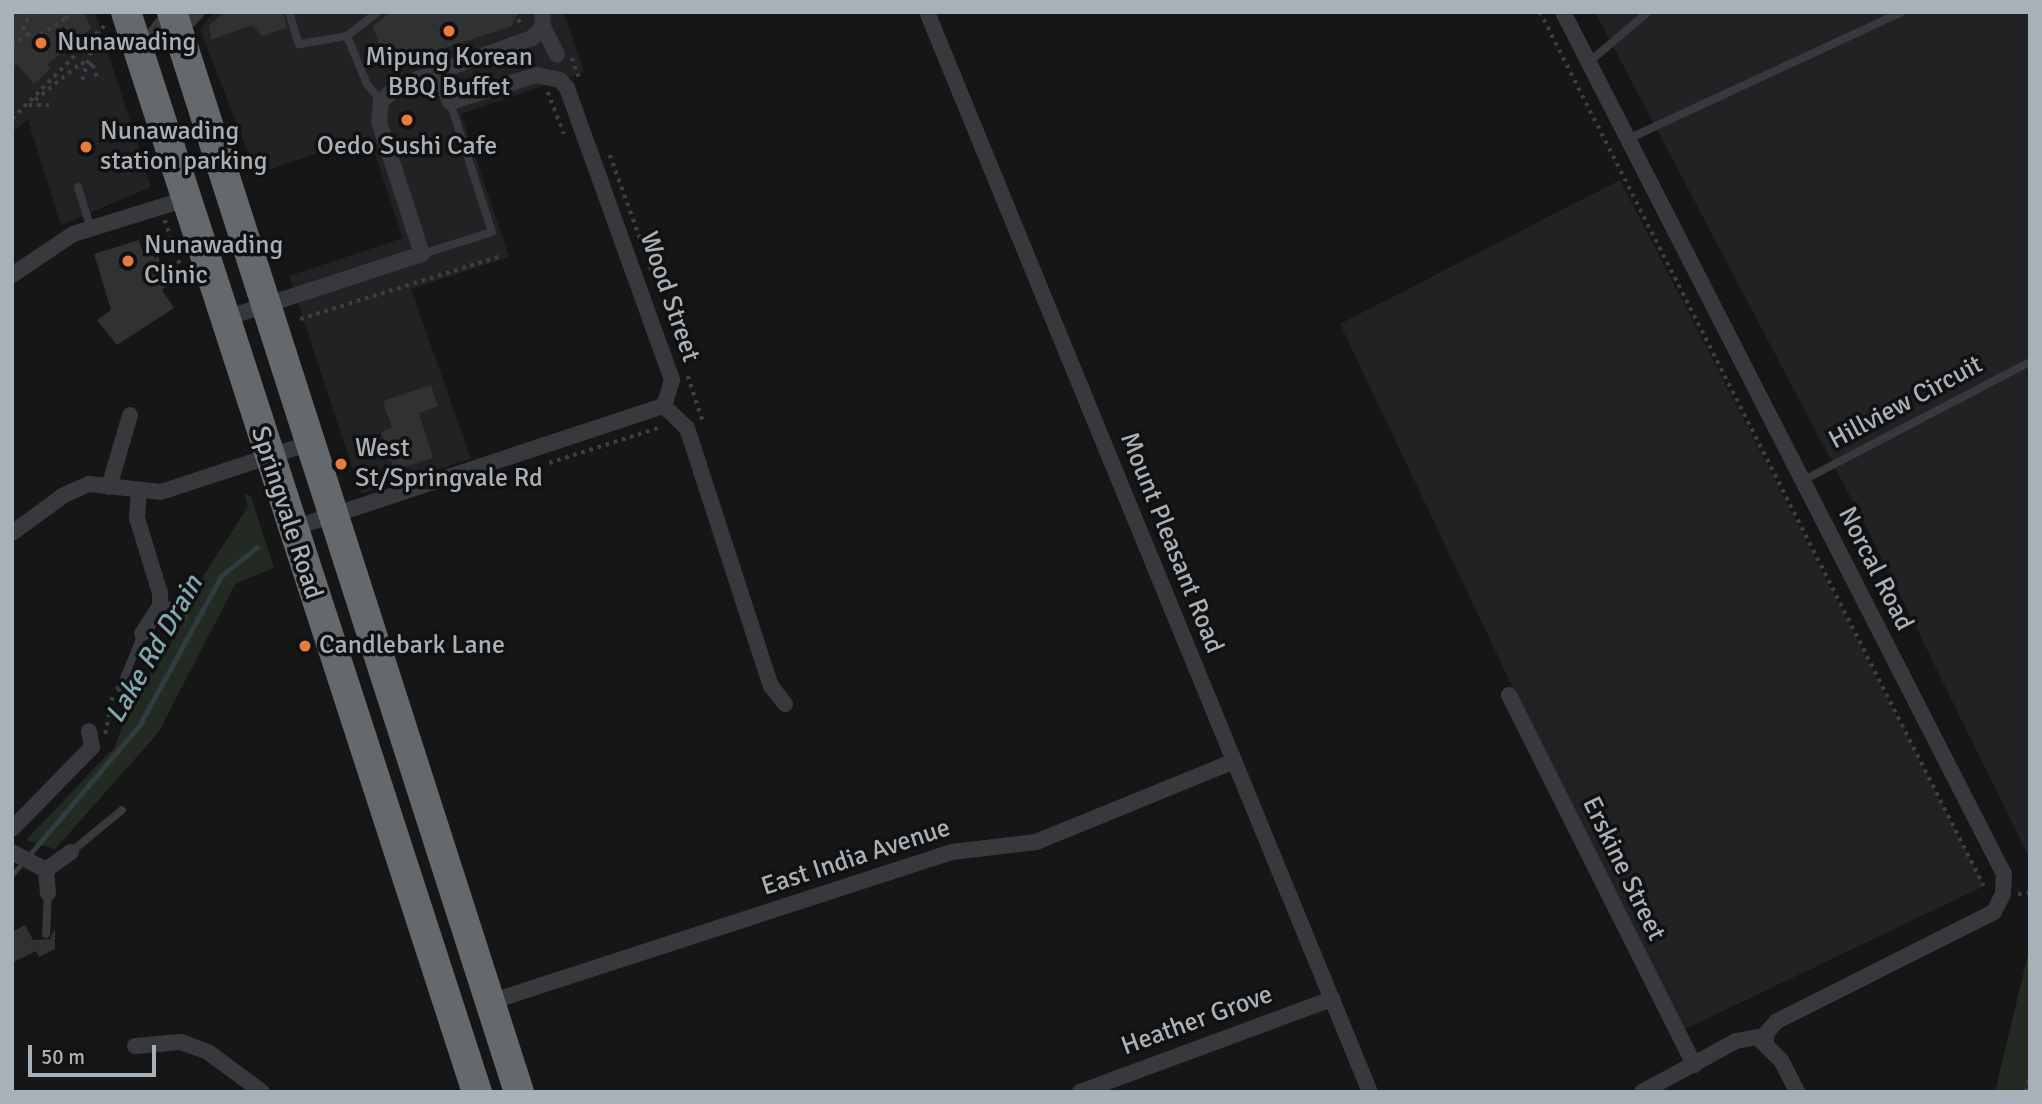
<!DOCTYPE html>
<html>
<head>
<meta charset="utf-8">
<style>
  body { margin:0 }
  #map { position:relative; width:2042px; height:1104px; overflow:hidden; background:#161617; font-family:Signika,sans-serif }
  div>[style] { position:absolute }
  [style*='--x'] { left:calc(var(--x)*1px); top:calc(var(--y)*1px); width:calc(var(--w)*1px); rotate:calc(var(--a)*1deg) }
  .built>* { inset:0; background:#222224 }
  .green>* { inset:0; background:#232a22 }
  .stream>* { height:5px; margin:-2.5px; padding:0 2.5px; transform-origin:2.5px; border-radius:2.5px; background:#2f3d40 }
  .building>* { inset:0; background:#313133 }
  .path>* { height:3.5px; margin-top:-1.75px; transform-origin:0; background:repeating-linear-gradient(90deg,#3d4043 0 3.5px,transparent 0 8.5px) }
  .lane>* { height:8px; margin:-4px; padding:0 4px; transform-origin:4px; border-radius:4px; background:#37393c }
  .street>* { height:16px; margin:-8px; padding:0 8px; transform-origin:8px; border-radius:8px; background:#37393c }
  .highway>* { height:30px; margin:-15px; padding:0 15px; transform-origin:15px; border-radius:15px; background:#63696d }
  .dots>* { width:19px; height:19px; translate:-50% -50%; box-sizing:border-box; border:4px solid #111112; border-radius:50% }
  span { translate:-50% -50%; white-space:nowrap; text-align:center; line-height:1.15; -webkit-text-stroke:7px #111112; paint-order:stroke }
  .poi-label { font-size:26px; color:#a8b1b7 }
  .left { translate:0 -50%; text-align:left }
  .street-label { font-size:26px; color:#a8b1b7 }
  .water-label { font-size:28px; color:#81a8b0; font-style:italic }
  .frame { position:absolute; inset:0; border:14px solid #a8b1b7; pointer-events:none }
  .scale { position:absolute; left:28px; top:1045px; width:128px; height:32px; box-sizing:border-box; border:4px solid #a8b1b7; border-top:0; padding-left:9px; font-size:21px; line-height:24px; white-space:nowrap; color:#a8b1b7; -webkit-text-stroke:5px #111112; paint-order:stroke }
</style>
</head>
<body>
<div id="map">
  <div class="built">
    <div style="clip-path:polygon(12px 12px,95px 12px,151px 187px,61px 225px,28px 120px,12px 132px)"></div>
    <div style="clip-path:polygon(214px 12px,564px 12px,584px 72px,461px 114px,509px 257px,411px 289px,471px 459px,361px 494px,289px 276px,403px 238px,369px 136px,256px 174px,200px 29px)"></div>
    <div style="clip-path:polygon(1595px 12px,2030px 12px,2030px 859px,1871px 536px)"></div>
    <div style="clip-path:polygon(1620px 180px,1984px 886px,1677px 1033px,1340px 324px)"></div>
  </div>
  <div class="green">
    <div style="clip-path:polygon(244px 493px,251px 497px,274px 568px,236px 583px,158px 733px,55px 849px,26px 840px,114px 748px,131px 704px,170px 645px,182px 610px,248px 506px)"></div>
    <div style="clip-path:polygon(2030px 946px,2030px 1092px,1995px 1092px)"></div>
  </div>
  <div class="stream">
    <div style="--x:12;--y:875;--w:196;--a:-49.6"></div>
    <div style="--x:139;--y:726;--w:171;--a:-61.3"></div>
    <div style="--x:221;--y:576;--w:46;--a:-38.9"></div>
  </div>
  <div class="building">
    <div style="clip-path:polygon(12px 12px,84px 12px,91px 28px,47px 65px,51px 68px,34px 84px,17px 64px,12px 67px)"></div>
    <div style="clip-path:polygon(225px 12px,283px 12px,287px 28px,262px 36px,252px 25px,211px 40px,209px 25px)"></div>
    <div style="clip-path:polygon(390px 12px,517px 12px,512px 26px,386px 67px,373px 26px)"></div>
    <div style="clip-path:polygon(139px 240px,142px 250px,155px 246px,162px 268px,155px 270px,167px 286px,162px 290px,174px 308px,117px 345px,97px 320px,111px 310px,94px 254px)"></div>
    <div style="clip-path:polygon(431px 385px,438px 406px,419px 413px,433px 458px,394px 470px,381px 432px,392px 428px,383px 401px)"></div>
    <div style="clip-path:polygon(25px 925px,33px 940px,50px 939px,55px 928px,55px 949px,39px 957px,36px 951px,12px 963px,12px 932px)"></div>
  </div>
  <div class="path">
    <div style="--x:33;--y:12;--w:18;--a:124"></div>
    <div style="--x:23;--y:27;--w:16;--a:50"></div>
    <div style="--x:33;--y:39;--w:38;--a:-32"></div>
    <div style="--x:58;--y:12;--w:10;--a:45"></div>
    <div style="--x:65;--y:19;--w:11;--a:-41"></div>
    <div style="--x:515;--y:12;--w:17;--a:65"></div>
    <div style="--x:1540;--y:12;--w:980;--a:63.07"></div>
    <div style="--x:12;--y:46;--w:21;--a:-39"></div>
    <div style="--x:572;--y:58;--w:20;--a:70"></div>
    <div style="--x:82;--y:80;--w:31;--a:-73"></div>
    <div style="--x:548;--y:92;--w:45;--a:69.1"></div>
    <div style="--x:35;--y:100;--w:59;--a:-38.8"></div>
    <div style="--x:81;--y:63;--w:12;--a:9"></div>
    <div style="--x:93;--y:65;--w:13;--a:72"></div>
    <div style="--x:29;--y:105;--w:23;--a:0"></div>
    <div style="--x:12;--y:119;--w:132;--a:-45.3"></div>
    <div style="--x:610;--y:155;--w:192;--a:70.2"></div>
    <div style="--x:165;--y:220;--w:63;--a:71.6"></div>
    <div style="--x:300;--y:319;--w:211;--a:-17.4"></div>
    <div style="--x:688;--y:376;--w:48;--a:71.9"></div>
    <div style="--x:549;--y:463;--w:118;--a:-17.8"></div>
    <div style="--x:105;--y:734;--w:37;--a:-79"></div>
    <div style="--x:2018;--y:894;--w:12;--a:-5"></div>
    <div style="--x:2026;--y:1092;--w:18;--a:-77"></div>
  </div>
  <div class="lane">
    <div style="--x:289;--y:12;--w:34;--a:73"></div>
    <div style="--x:299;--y:44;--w:49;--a:-9.5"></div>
    <div style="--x:347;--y:36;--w:39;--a:-38"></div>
    <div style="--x:347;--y:36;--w:52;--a:67.4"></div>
    <div style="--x:367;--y:84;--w:22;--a:51"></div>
    <div style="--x:1589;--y:62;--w:77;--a:-40.3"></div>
    <div style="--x:1628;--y:139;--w:301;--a:-24.9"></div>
    <div style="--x:78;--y:187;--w:44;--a:72.8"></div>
    <div style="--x:422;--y:254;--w:73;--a:-17.4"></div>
    <div style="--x:492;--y:232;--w:137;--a:-107.9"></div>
    <div style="--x:1802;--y:481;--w:257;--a:-27.6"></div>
    <div style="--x:120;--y:688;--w:58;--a:-67.8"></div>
    <div style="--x:71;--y:852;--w:66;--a:-39.5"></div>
    <div style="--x:46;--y:934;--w:41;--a:-87.2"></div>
  </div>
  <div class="street">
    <div style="--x:542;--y:12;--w:15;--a:86"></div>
    <div style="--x:543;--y:27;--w:31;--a:63"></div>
    <div style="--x:927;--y:12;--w:1167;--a:67.7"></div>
    <div style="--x:1563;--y:12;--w:968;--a:62.91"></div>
    <div style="--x:2004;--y:874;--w:20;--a:93"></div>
    <div style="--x:2003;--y:894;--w:20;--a:117"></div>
    <div style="--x:1994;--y:912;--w:243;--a:153.3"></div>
    <div style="--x:1777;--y:1021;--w:15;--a:132"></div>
    <div style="--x:1767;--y:1032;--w:10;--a:96"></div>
    <div style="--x:178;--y:31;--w:27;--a:-45"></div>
    <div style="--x:138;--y:54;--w:54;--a:-51"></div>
    <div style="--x:438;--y:69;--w:35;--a:70"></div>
    <div style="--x:450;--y:102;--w:90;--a:-17.4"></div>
    <div style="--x:536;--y:75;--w:25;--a:12"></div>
    <div style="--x:560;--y:80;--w:11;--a:49"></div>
    <div style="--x:567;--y:88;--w:310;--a:70.2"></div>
    <div style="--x:672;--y:380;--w:27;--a:107"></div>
    <div style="--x:664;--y:406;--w:32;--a:44"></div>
    <div style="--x:687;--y:428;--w:271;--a:72"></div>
    <div style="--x:771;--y:686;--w:23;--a:52"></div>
    <div style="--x:12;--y:275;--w:73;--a:-33.9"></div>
    <div style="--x:73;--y:234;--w:115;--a:-17.2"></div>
    <div style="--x:223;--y:319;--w:209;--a:-18.1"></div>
    <div style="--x:422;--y:254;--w:139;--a:-108"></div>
    <div style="--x:379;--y:122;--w:21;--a:-85"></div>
    <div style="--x:381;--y:101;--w:23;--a:-41"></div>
    <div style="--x:398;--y:86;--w:142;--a:-19.7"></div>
    <div style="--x:532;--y:38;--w:16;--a:-45"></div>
    <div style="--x:109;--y:487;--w:75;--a:-73.7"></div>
    <div style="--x:139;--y:493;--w:25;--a:95"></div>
    <div style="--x:137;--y:518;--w:78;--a:73"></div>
    <div style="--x:160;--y:593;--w:13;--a:90"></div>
    <div style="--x:160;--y:606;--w:33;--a:123"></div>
    <div style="--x:291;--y:529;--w:393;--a:-18.3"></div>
    <div style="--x:12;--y:533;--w:64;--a:-36.2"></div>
    <div style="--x:64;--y:495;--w:27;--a:-24"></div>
    <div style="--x:89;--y:484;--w:72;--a:6.3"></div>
    <div style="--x:161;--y:492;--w:160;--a:-18.2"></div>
    <div style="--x:160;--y:606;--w:22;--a:24"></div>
    <div style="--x:1509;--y:695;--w:414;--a:63.4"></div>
    <div style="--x:12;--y:829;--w:115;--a:-45.7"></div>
    <div style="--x:92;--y:747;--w:16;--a:-101"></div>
    <div style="--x:12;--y:852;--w:38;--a:28"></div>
    <div style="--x:48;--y:893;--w:23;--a:-95"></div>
    <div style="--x:46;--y:870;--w:31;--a:-36"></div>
    <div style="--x:490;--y:1002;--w:486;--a:-18"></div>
    <div style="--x:952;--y:852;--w:85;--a:-6.8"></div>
    <div style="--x:1036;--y:842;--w:214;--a:-22.2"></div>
    <div style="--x:135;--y:1046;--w:46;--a:-5"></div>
    <div style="--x:181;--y:1042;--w:29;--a:20"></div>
    <div style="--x:208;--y:1052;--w:67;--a:36.5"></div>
    <div style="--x:1080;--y:1092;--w:269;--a:-20.3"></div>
    <div style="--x:1642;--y:1092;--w:107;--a:-28.5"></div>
    <div style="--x:1736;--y:1041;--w:21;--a:-11"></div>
    <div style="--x:1757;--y:1037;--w:33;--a:44"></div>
    <div style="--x:1781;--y:1060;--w:36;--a:63"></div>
  </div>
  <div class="highway">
    <div style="--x:126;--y:12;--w:1136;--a:72"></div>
    <div style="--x:172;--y:12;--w:1134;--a:72.19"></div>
  </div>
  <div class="dots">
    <div style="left:449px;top:31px;background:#e97c3c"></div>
    <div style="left:41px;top:43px;background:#e97c3c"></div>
    <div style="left:407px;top:120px;background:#e97c3c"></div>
    <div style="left:86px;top:147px;background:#e97c3c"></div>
    <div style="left:128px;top:261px;background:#e97c3c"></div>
    <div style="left:341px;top:464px;background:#e97c3c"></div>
    <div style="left:305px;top:646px;background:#e97c3c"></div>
  </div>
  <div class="poi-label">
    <span class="left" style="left:57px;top:43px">Nunawading</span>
    <span style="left:449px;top:73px">Mipung Korean<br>BBQ Buffet</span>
    <span class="left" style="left:100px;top:147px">Nunawading<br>station parking</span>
    <span style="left:407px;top:147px">Oedo Sushi Cafe</span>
    <span class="left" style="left:144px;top:261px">Nunawading<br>Clinic</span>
    <span class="left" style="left:355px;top:464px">West<br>St/Springvale Rd</span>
    <span class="left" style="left:319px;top:646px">Candlebark Lane</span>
  </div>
  <div class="street-label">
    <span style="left:669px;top:297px;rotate:71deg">Wood Street</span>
    <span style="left:1906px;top:403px;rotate:-28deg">Hillview Circuit</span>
    <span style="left:286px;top:513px;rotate:72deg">Springvale Road</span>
    <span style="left:1171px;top:543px;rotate:68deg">Mount Pleasant Road</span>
    <span style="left:1875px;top:569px;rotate:63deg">Norcal Road</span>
    <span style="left:856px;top:858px;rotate:-18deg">East India Avenue</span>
    <span style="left:1623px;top:869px;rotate:64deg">Erskine Street</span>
    <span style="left:1197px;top:1021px;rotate:-20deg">Heather Grove</span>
  </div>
  <div class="water-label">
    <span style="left:154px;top:649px;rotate:-60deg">Lake Rd Drain</span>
  </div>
  <div class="frame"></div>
  <div class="scale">50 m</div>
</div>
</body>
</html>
